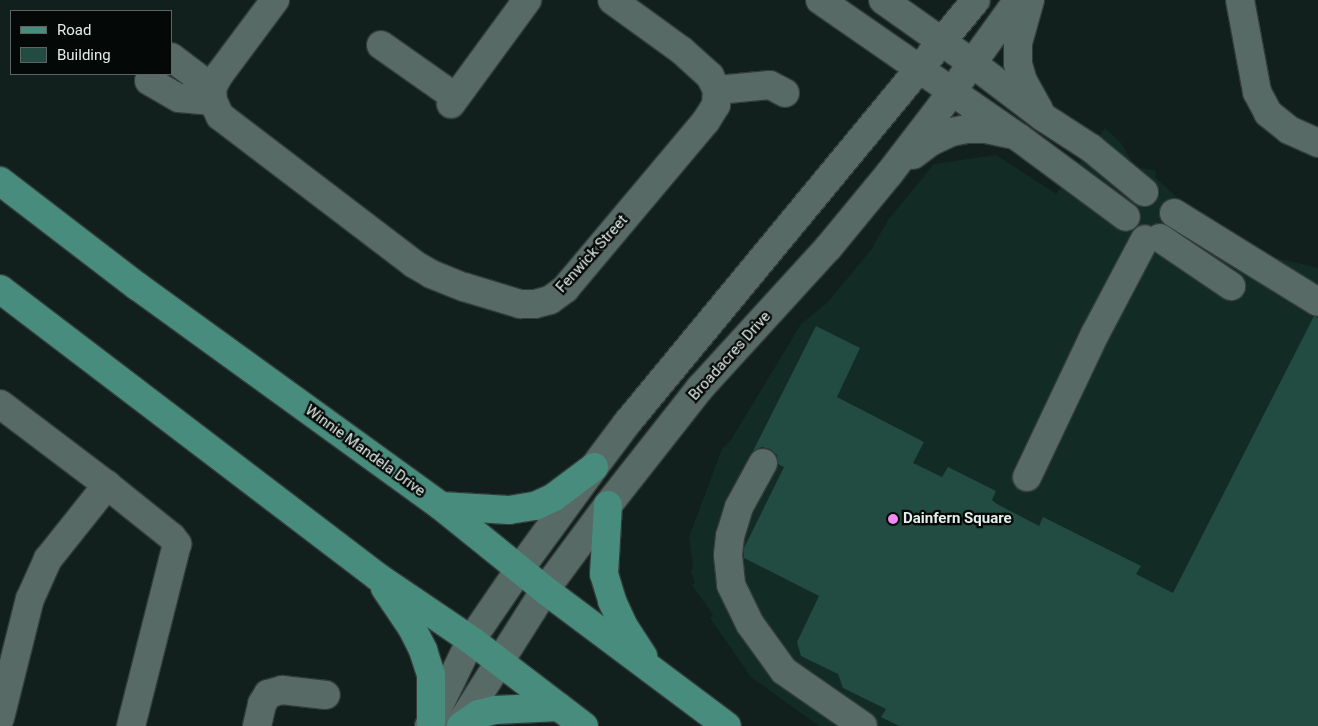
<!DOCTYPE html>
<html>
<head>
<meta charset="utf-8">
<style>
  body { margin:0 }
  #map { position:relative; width:1318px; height:726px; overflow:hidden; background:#11201c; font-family:Roboto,sans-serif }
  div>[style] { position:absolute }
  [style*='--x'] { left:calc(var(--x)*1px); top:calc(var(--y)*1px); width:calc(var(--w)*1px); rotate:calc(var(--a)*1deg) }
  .built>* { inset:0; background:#132b25 }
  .building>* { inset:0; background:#224b42 }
  .roads { filter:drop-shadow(1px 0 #323c39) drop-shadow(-1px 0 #323c39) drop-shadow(0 1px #323c39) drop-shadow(0 -1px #323c39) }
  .minor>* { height:28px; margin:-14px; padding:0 14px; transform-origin:14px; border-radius:14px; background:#586a65 }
  .major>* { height:28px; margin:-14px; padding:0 14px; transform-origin:14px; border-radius:14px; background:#488c7d }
  .dots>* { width:14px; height:14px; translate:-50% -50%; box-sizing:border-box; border:2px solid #040907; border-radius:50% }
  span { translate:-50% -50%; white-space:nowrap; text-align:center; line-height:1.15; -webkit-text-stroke:4.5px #040907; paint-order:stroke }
  .street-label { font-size:15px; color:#e3edea }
  .poi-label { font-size:15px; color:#e3edea; font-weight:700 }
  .left { translate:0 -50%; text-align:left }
  .legend { position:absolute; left:10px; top:10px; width:162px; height:65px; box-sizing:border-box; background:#040907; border:1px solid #5d6462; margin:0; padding:6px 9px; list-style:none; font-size:15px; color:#e3edea }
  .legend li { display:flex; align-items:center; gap:10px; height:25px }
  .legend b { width:25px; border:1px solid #5d6462 }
</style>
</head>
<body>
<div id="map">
  <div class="built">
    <div style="clip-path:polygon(1105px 128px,1121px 143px,1135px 167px,1156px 171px,1155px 177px,1181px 201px,1257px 253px,1318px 268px,1318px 726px,819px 726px,751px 677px,710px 618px,713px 615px,692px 585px,695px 583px,690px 570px,693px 568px,689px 537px,722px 449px,731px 440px,801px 324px,827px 303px,871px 250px,888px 220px,934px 164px,996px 155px,1056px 194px)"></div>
  </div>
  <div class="building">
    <div style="clip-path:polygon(1314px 316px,1318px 318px,1318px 726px,899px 726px,881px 717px,886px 709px,843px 688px,838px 674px,801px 656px,797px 642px,819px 596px,744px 558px,744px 548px,784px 467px,778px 464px,777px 455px,770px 449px,762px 447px,753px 451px,816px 326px,860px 348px,837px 397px,924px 442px,913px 463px,942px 477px,948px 467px,996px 491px,992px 500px,997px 504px,1039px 526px,1043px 517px,1141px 566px,1136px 574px,1173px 593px)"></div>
  </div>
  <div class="roads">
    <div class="minor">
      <div style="--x:275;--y:0;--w:94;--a:126.7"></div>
      <div style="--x:219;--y:75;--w:15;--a:118"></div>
      <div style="--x:212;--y:88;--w:13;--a:86"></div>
      <div style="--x:213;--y:101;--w:17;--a:65"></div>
      <div style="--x:220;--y:116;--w:244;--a:37.3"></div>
      <div style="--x:414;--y:264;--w:20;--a:30"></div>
      <div style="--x:431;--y:274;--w:35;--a:22"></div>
      <div style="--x:464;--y:287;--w:59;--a:16.9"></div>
      <div style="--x:520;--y:304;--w:15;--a:0"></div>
      <div style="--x:535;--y:304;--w:16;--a:-15"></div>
      <div style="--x:550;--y:300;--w:19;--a:-36"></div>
      <div style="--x:565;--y:289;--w:219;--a:-50"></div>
      <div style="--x:706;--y:121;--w:19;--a:-58"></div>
      <div style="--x:716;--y:105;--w:15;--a:-86"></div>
      <div style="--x:717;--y:90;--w:16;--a:-117"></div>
      <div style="--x:710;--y:76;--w:39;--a:-138"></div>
      <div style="--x:681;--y:50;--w:85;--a:-144.1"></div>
      <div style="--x:820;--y:0;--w:241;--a:34.7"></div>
      <div style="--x:1018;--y:137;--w:134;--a:36.5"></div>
      <div style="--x:883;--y:0;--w:109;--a:35.3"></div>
      <div style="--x:972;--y:63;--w:89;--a:37.3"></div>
      <div style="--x:1043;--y:117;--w:57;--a:32.9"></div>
      <div style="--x:1091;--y:148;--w:69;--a:39.7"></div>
      <div style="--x:1030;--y:0;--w:45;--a:105.6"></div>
      <div style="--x:1018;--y:43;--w:21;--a:90"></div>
      <div style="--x:1018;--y:64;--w:18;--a:74"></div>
      <div style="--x:1023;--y:81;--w:33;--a:61"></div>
      <div style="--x:1240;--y:0;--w:94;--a:79.5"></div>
      <div style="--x:1257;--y:92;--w:24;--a:62"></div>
      <div style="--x:1268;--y:113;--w:27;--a:39"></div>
      <div style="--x:1289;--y:130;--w:32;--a:24"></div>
      <div style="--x:381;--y:45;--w:90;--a:35.1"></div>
      <div style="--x:171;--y:57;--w:51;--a:37.1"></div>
      <div style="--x:149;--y:81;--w:34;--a:30"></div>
      <div style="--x:179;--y:98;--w:34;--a:5"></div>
      <div style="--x:717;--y:90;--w:53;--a:-5.4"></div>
      <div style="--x:770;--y:85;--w:17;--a:28"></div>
      <div style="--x:451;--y:104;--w:129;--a:-53.8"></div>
      <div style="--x:913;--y:155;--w:21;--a:-37"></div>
      <div style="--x:930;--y:142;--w:23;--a:-25"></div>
      <div style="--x:951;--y:132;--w:15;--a:-11"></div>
      <div style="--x:966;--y:129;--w:20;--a:0"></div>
      <div style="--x:986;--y:129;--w:24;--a:12"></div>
      <div style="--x:1174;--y:213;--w:169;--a:31.7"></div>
      <div style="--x:1160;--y:238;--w:86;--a:34.1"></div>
      <div style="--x:0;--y:404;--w:134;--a:37.1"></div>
      <div style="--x:107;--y:485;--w:83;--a:38.7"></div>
      <div style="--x:172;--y:537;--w:9;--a:54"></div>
      <div style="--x:177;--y:544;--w:188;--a:104.2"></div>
      <div style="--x:763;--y:463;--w:50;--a:118.6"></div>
      <div style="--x:739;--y:507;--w:30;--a:107"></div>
      <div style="--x:730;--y:536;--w:19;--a:96"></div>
      <div style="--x:728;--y:555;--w:30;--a:84"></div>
      <div style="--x:731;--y:585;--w:43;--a:64"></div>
      <div style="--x:750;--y:624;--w:58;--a:54.1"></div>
      <div style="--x:784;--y:671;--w:96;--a:34.8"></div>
      <div style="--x:1027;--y:477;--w:158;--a:-64.6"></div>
      <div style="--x:1095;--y:334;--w:107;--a:-62.2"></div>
      <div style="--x:0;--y:718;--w:123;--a:-75.9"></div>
      <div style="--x:30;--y:599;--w:44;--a:-65.8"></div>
      <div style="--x:48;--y:559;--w:95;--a:-51.4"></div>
      <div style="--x:257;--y:726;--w:23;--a:-77"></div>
      <div style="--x:262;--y:704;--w:12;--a:-59"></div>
      <div style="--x:268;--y:694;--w:15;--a:-16"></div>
      <div style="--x:282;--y:690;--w:44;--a:6.5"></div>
      <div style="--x:429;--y:726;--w:96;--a:-64"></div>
      <div style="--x:471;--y:640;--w:85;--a:-55.6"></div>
      <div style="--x:519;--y:570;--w:127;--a:-53.9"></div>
      <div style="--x:594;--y:467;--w:55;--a:-53.1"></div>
      <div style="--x:627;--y:423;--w:548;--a:-50.48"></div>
      <div style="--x:459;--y:726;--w:161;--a:-57.7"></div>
      <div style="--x:545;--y:590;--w:106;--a:-53.5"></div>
      <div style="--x:608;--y:505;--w:149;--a:-51.8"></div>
      <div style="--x:700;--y:388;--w:190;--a:-47.6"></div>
      <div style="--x:828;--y:248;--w:96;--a:-50.5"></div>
      <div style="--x:889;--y:174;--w:87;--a:-52.5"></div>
      <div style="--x:942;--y:105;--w:130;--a:-54.1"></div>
    </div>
    <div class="major">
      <div style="--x:0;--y:181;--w:173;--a:37.5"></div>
      <div style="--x:137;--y:286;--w:375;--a:35.9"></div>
      <div style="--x:441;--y:506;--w:134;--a:38.9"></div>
      <div style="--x:545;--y:590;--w:227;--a:36.8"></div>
      <div style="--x:0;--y:289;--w:475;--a:37.3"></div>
      <div style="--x:378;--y:577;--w:112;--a:34.1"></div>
      <div style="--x:471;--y:640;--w:142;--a:37.3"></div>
      <div style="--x:608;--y:505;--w:69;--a:93.3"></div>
      <div style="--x:604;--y:574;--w:28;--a:73"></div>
      <div style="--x:612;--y:601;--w:26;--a:65"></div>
      <div style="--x:623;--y:625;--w:37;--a:57"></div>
      <div style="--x:441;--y:506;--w:68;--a:3.4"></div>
      <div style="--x:509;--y:510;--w:26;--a:-9"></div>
      <div style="--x:535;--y:506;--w:21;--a:-25"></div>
      <div style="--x:554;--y:497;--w:50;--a:-36.9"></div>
      <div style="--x:385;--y:588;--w:48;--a:56"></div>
      <div style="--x:412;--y:628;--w:25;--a:63"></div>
      <div style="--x:423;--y:650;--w:26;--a:72"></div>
      <div style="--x:431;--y:675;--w:47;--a:90"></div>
      <div style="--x:461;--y:726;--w:22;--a:-34"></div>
      <div style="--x:479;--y:714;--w:16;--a:-14"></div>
      <div style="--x:495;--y:710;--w:64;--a:-2.7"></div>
    </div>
  </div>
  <div class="dots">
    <div style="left:893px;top:519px;background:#f18af4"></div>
  </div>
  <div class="street-label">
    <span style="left:592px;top:254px;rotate:-48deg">Fenwick Street</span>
    <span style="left:730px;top:356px;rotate:-48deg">Broadacres Drive</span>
    <span style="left:365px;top:451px;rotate:36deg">Winnie Mandela Drive</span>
  </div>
  <div class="poi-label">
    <span class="left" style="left:903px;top:519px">Dainfern Square</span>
  </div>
  <ul class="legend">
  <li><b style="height:6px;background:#488c7d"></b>Road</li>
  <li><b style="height:14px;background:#224b42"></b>Building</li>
  </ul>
</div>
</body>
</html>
